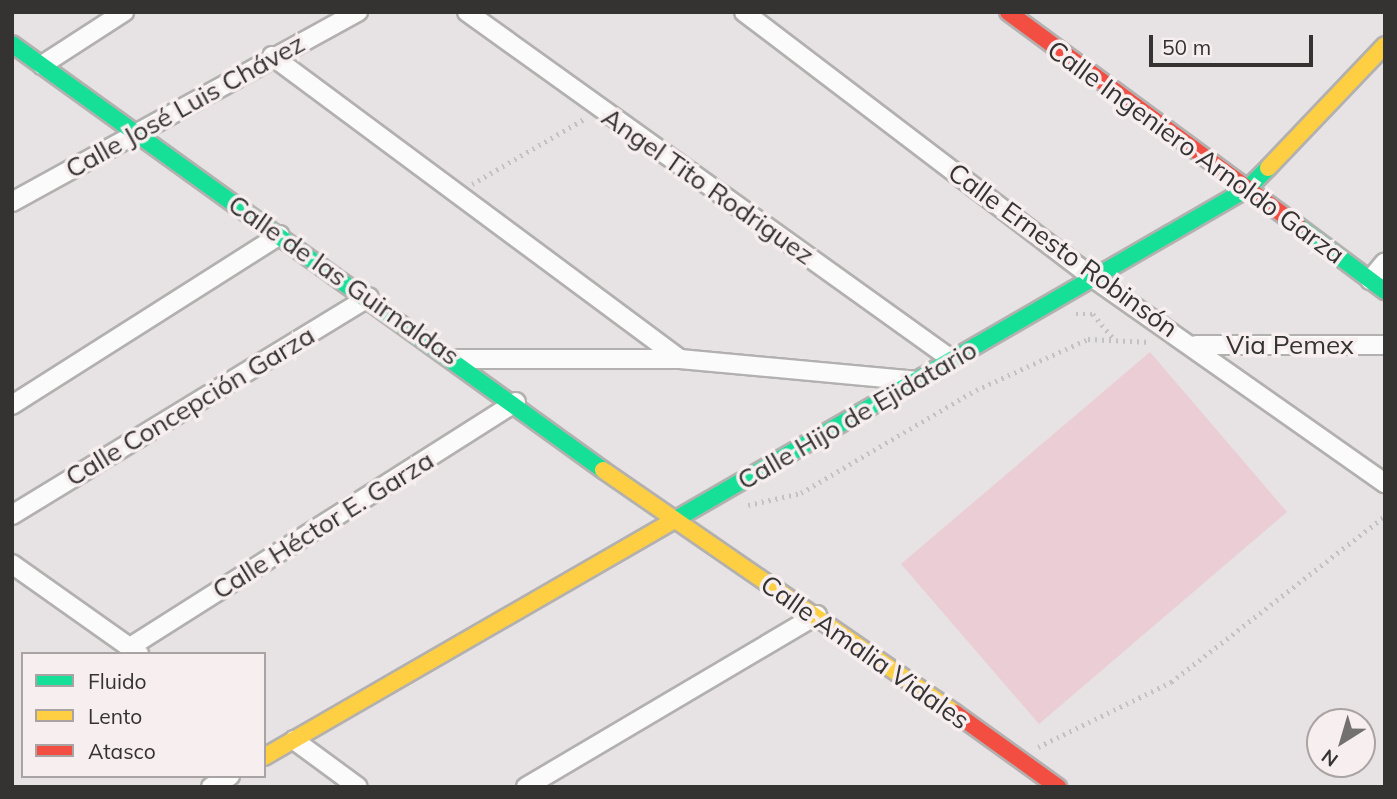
<!DOCTYPE html>
<html>
<head>
<meta charset="utf-8">
<style>
  body { margin:0 }
  #map { position:relative; width:1397px; height:799px; overflow:hidden; background:#e7e2e3; font-family:Mulish,sans-serif }
  div>[style] { position:absolute }
  [style*='--x'] { left:calc(var(--x)*1px); top:calc(var(--y)*1px); width:calc(var(--w)*1px); rotate:calc(var(--a)*1deg) }
  .green>* { inset:0; background:#ebced5 }
  .path>* { height:4.5px; margin-top:-2.25px; transform-origin:0; background:repeating-linear-gradient(90deg,#c3c2c2 0 2px,transparent 0 7px) }
  .roads { filter:drop-shadow(2px 0 #b3b0b0) drop-shadow(-2px 0 #b3b0b0) drop-shadow(0 2px #b3b0b0) drop-shadow(0 -2px #b3b0b0) }
  .street>* { height:18px; margin:-9px; padding:0 9px; transform-origin:9px; border-radius:9px; background:#fbfbfb }
  .fast>* { height:16px; margin:-8px; padding:0 8px; transform-origin:8px; border-radius:8px; background:#16e098 }
  .slow>* { height:16px; margin:-8px; padding:0 8px; transform-origin:8px; border-radius:8px; background:#ffcf43 }
  .jam>* { height:16px; margin:-8px; padding:0 8px; transform-origin:8px; border-radius:8px; background:#f24e42 }
  span { translate:-50% -50%; white-space:nowrap; text-align:center; line-height:1.15; -webkit-text-stroke:7px #f6eeef; paint-order:stroke }
  .street-label { font-size:26px; color:#353232 }
  .frame { position:absolute; inset:0; border:14px solid #353232; pointer-events:none }
  .legend { position:absolute; left:21px; top:652px; width:245px; height:126px; box-sizing:border-box; background:#f6eeef; border:2px solid #a9a3a3; margin:0; padding:9px 12px; list-style:none; font-size:21px; color:#353232 }
  .legend li { display:flex; align-items:center; gap:14px; height:35px }
  .legend b { width:35px; border:2px solid #a9a3a3 }
  .north { position:absolute; left:1306px; top:708px; width:70px; height:70px; box-sizing:border-box; background:#f6eeef; border:2px solid #a9a3a3; border-radius:50%; rotate:217deg; font-size:19px; font-weight:700; line-height:28px; text-align:center; color:#353232 }
  .north::after { content:''; display:block; margin:auto; width:24px; height:32px; background:#737070; clip-path:polygon(50% 0,100% 100%,50% 72%,0 100%) }
  .scale { position:absolute; left:1149px; top:35px; width:164px; height:32px; box-sizing:border-box; border:4px solid #353232; border-top:0; padding-left:9px; font-size:21px; line-height:24px; white-space:nowrap; color:#353232; -webkit-text-stroke:5px #f6eeef; paint-order:stroke }
</style>
</head>
<body>
<div id="map">
  <div class="green">
    <div style="clip-path:polygon(1150px 352px,1287px 512px,1039px 724px,901px 564px)"></div>
  </div>
  <div class="path">
    <div style="--x:472;--y:184;--w:132;--a:-30.1"></div>
    <div style="--x:1076;--y:314;--w:17;--a:0"></div>
    <div style="--x:1093;--y:314;--w:34;--a:50"></div>
    <div style="--x:748;--y:505;--w:54;--a:-12.8"></div>
    <div style="--x:801;--y:493;--w:203;--a:-30.5"></div>
    <div style="--x:976;--y:390;--w:123;--a:-24.5"></div>
    <div style="--x:1088;--y:339;--w:62;--a:2.8"></div>
    <div style="--x:1038;--y:747;--w:148;--a:-26"></div>
    <div style="--x:1171;--y:682;--w:271;--a:-37.8"></div>
  </div>
  <div class="roads">
    <div class="street">
      <div style="--x:467;--y:12;--w:596;--a:35.64"></div>
      <div style="--x:744;--y:12;--w:439;--a:37.3"></div>
      <div style="--x:1093;--y:278;--w:357;--a:35.1"></div>
      <div style="--x:272;--y:56;--w:508;--a:36.6"></div>
      <div style="--x:42;--y:65;--w:98;--a:-32.9"></div>
      <div style="--x:12;--y:202;--w:395;--a:-28.8"></div>
      <div style="--x:1370;--y:280;--w:23;--a:-50"></div>
      <div style="--x:1196;--y:345;--w:189;--a:0"></div>
      <div style="--x:455;--y:359;--w:225;--a:0"></div>
      <div style="--x:680;--y:359;--w:236;--a:5.3"></div>
      <div style="--x:12;--y:405;--w:317;--a:-32.4"></div>
      <div style="--x:12;--y:515;--w:418;--a:-31.4"></div>
      <div style="--x:12;--y:564;--w:156;--a:35.3"></div>
      <div style="--x:130;--y:647;--w:457;--a:-32.4"></div>
      <div style="--x:294;--y:740;--w:79;--a:36.3"></div>
      <div style="--x:211;--y:787;--w:22;--a:-30"></div>
      <div style="--x:526;--y:787;--w:338;--a:-30.6"></div>
    </div>
    <div class="fast">
      <div style="--x:12;--y:44;--w:729;--a:35.78"></div>
      <div style="--x:1298;--y:226;--w:109;--a:36.8"></div>
      <div style="--x:671;--y:522;--w:665;--a:-30.03"></div>
      <div style="--x:1247;--y:189;--w:30;--a:-45"></div>
    </div>
    <div class="slow">
      <div style="--x:1268;--y:168;--w:170;--a:-46.4"></div>
      <div style="--x:603;--y:470;--w:428;--a:34.6"></div>
      <div style="--x:264;--y:757;--w:470;--a:-30"></div>
    </div>
    <div class="jam">
      <div style="--x:1008;--y:12;--w:360;--a:36.4"></div>
      <div style="--x:955;--y:713;--w:127;--a:35.7"></div>
    </div>
  </div>
  <div class="street-label">
    <span style="left:185px;top:106px;rotate:-29deg">Calle José Luis Chávez</span>
    <span style="left:1196px;top:152px;rotate:36deg">Calle Ingeniero Arnoldo Garza</span>
    <span style="left:708px;top:186px;rotate:35deg">Angel Tito Rodriguez</span>
    <span style="left:1063px;top:250px;rotate:36deg">Calle Ernesto Robinsón</span>
    <span style="left:344px;top:280px;rotate:35deg">Calle de las Guirnaldas</span>
    <span style="left:1290px;top:345px">Via Pemex</span>
    <span style="left:190px;top:406px;rotate:-31deg">Calle Concepción Garza</span>
    <span style="left:857px;top:415px;rotate:-30deg">Calle Hijo de Ejidatario</span>
    <span style="left:323px;top:525px;rotate:-32deg">Calle Héctor E. Garza</span>
    <span style="left:865px;top:652px;rotate:35deg">Calle Amalia Vidales</span>
  </div>
  <div class="frame"></div>
  <ul class="legend">
  <li><b style="height:9px;background:#16e098"></b>Fluido</li>
  <li><b style="height:9px;background:#ffcf43"></b>Lento</li>
  <li><b style="height:9px;background:#f24e42"></b>Atasco</li>
  </ul>
  <div class="north">N</div>
  <div class="scale">50 m</div>
</div>
</body>
</html>
